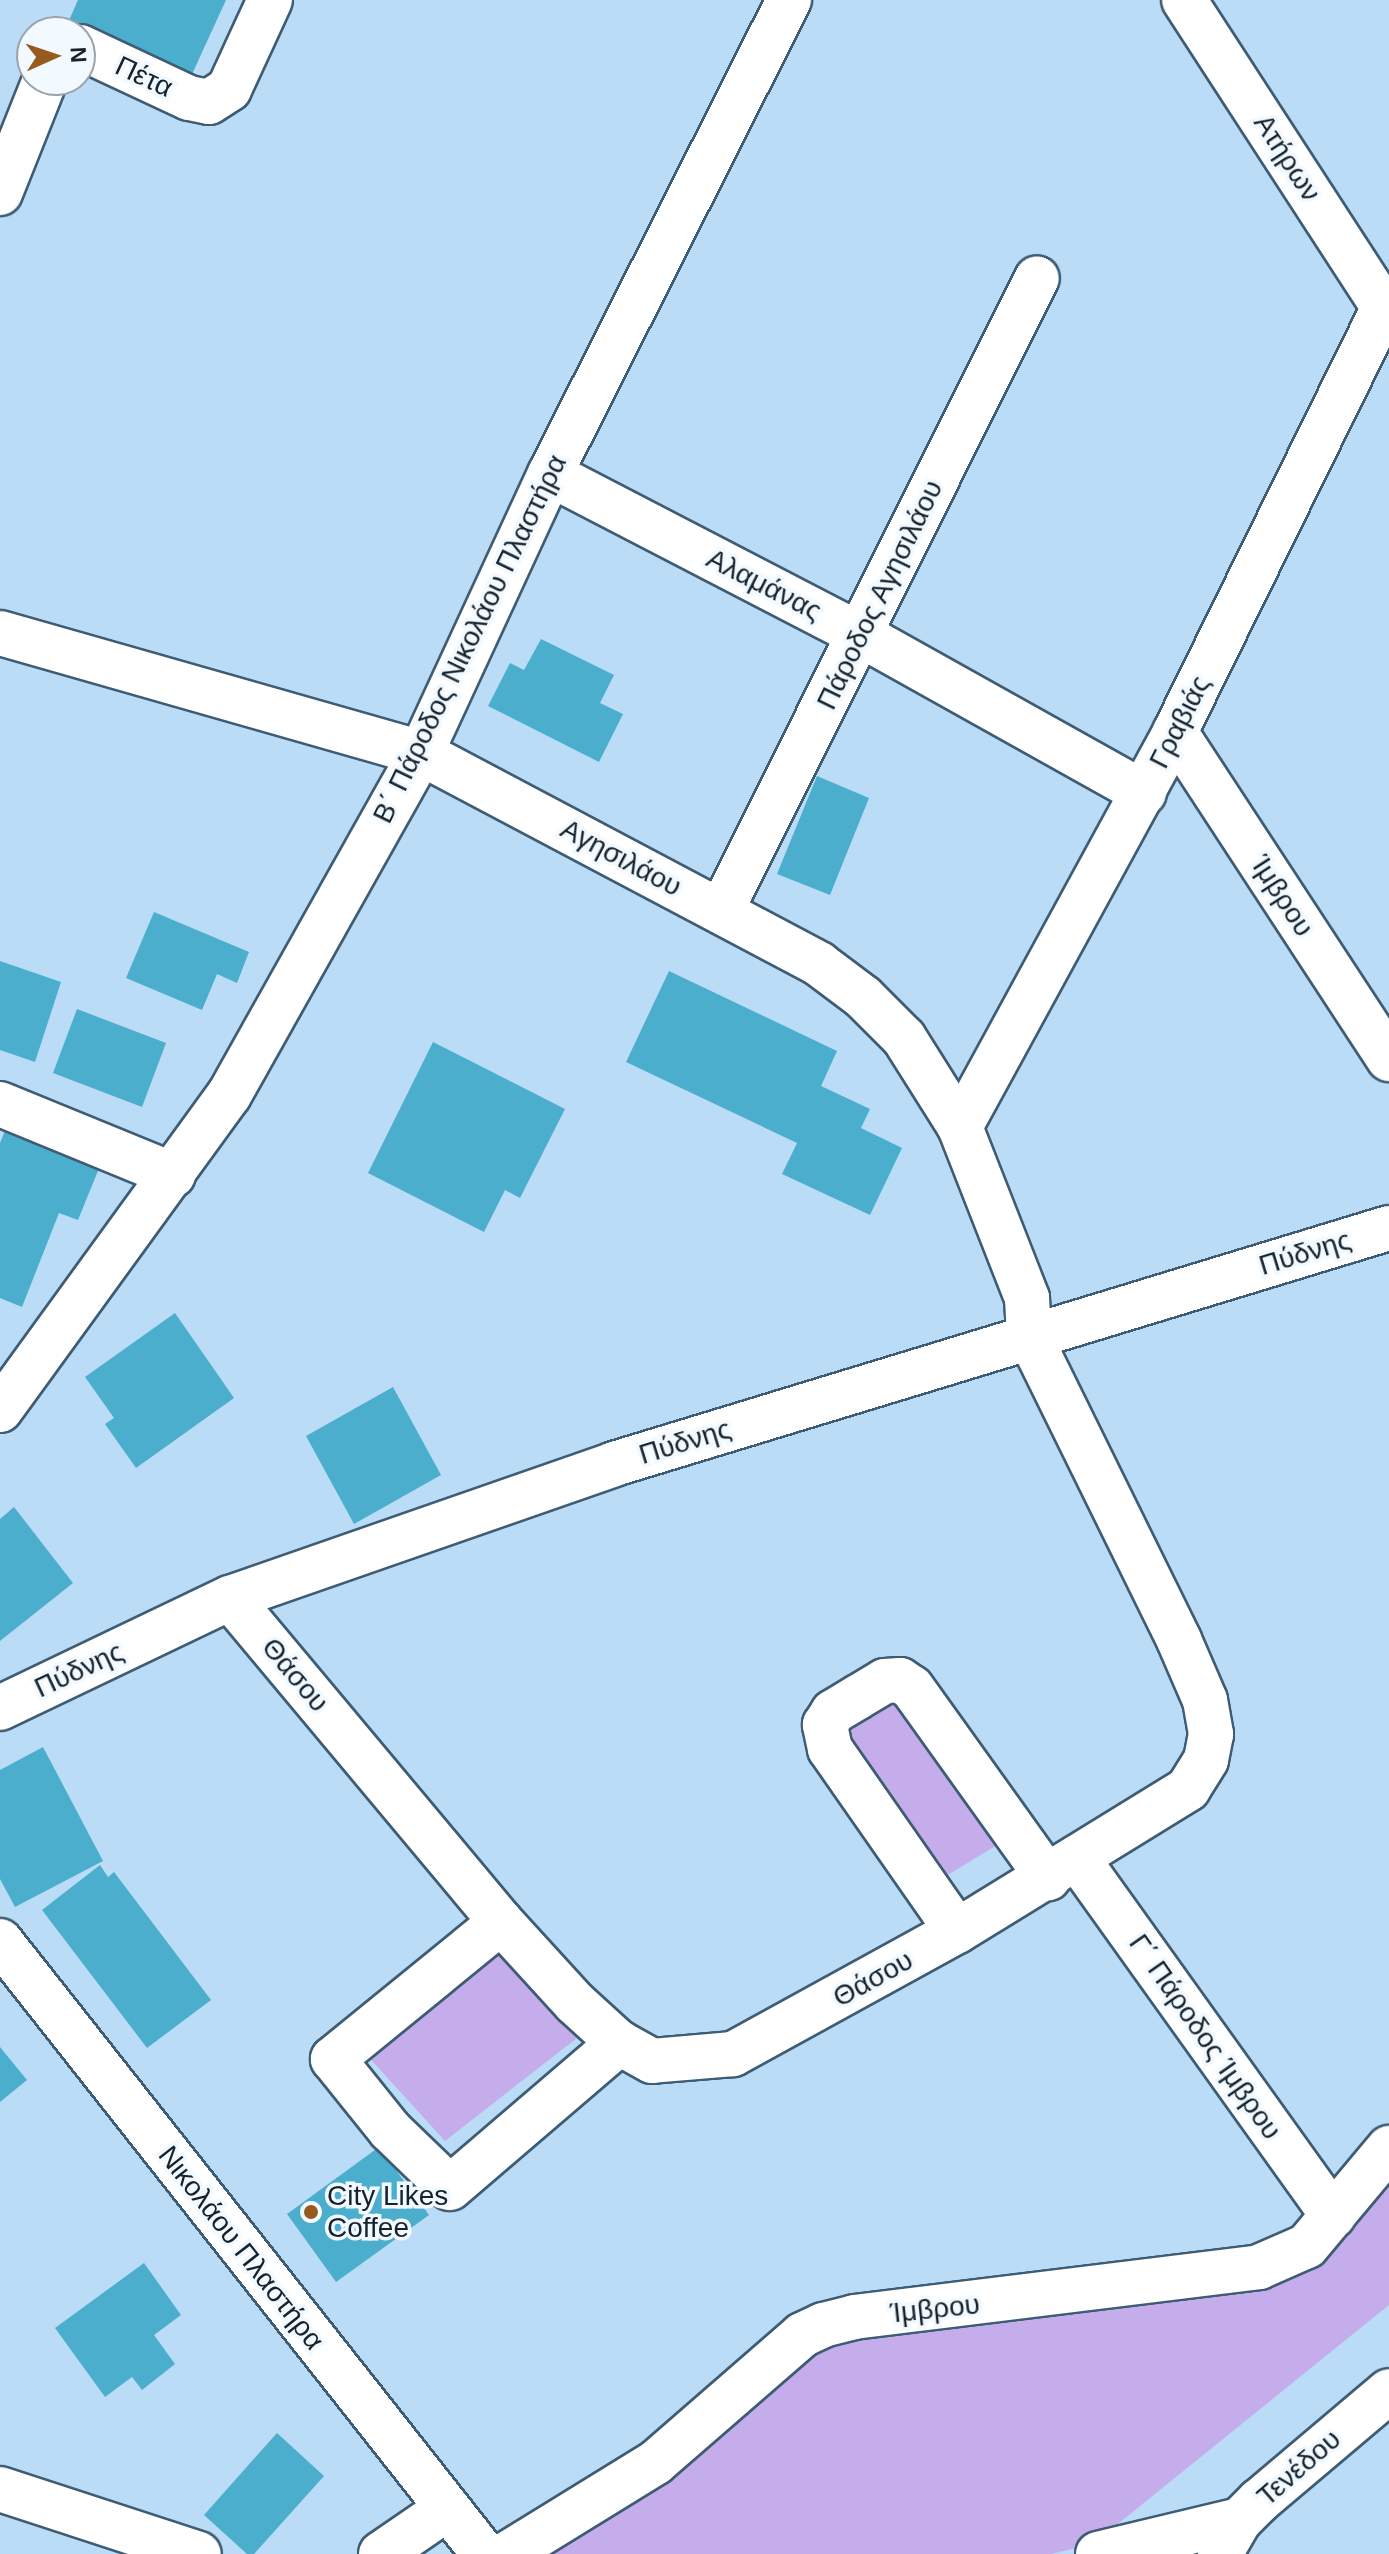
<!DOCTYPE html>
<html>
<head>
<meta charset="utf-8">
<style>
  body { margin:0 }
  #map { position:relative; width:1389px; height:2554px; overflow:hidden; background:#badcf7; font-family:Arial,sans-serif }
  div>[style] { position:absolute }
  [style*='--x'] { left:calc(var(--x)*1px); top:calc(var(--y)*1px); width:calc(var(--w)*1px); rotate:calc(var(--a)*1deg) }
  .green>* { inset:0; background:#c4adea }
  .building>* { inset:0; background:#4baecd }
  .roads { filter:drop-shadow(2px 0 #3e5c73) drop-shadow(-2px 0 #3e5c73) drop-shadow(0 2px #3e5c73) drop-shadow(0 -2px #3e5c73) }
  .minor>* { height:44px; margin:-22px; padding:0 22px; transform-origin:22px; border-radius:22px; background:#fff }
  .major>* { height:44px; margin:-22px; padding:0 22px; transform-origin:22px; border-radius:22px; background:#fff }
  .dots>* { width:22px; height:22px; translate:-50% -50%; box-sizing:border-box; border:4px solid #f2f9ff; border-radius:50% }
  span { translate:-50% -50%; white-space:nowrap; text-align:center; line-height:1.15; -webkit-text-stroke:7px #f2f9ff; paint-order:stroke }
  .street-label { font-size:28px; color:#15222c }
  .poi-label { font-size:28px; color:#15222c }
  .left { translate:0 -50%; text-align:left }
  .north { position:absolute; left:16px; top:16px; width:80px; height:80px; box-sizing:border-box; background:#f2f9ff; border:2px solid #9aa3ab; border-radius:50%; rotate:87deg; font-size:22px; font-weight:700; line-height:32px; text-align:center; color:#15222c }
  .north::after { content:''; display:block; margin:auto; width:28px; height:36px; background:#985b1e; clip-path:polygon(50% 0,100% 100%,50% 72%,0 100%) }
</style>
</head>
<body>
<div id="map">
  <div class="green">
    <div style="clip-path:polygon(895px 1677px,1007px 1839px,946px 1876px,834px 1714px)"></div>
    <div style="clip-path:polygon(490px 1937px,577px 2038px,445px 2141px,354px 2041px)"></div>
    <div style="clip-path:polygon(1389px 2154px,1389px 2305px,1093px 2544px,1051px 2554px,553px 2554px,548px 2548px,816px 2319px,1262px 2262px)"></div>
  </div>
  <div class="building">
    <div style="clip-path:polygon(78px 0,226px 0,188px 83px,66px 27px)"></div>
    <div style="clip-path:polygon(541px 639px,614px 675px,600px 703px,623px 714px,599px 762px,488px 706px,510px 663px,524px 670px)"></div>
    <div style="clip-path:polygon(817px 776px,869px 798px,830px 895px,777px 874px)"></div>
    <div style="clip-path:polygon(154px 912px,249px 952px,237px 983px,217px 974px,202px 1010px,126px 978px)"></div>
    <div style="clip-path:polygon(0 961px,61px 982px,35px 1062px,0 1050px)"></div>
    <div style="clip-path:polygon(669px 971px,837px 1051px,821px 1086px,870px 1109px,861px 1128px,902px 1148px,870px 1215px,782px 1174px,797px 1143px,626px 1062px)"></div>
    <div style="clip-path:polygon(77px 1009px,166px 1043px,142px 1107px,53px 1073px)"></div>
    <div style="clip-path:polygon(433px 1042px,565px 1109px,520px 1198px,505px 1190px,484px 1232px,368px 1173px)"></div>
    <div style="clip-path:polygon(6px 1128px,100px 1166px,78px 1220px,59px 1213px,22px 1307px,0 1298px,0 1143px)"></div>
    <div style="clip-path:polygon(175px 1313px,234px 1398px,136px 1468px,105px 1424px,114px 1418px,85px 1377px)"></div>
    <div style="clip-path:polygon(393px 1387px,441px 1475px,354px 1524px,306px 1436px)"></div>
    <div style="clip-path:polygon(14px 1507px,73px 1583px,0 1641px,0 1519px)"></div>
    <div style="clip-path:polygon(43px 1747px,103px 1861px,15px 1907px,0 1879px,0 1770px)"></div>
    <div style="clip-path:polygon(100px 1865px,108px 1877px,114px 1872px,211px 2000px,147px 2048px,42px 1910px)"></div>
    <div style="clip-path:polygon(0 2047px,27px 2080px,0 2102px)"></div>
    <div style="clip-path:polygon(379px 2147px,429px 2215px,336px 2282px,287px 2214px)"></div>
    <div style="clip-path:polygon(144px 2263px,181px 2315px,154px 2335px,175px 2364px,142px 2390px,132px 2377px,105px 2397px,55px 2328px)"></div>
    <div style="clip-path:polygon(277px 2433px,324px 2476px,254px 2554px,247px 2554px,204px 2515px)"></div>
  </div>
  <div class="roads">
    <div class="minor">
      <div style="--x:1184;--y:0;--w:377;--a:57"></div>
      <div style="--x:80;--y:47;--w:120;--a:25.1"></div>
      <div style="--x:189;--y:98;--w:20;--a:11"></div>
      <div style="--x:209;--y:102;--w:24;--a:-33"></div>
      <div style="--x:229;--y:89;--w:98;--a:-65.3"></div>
      <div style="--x:0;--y:193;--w:122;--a:-68.3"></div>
      <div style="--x:550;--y:474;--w:350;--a:27.4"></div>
      <div style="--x:861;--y:635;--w:324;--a:29.2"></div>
      <div style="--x:0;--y:633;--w:438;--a:15.9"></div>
      <div style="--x:421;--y:753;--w:450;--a:27.9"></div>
      <div style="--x:819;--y:964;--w:55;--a:36.9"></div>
      <div style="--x:863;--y:997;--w:58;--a:45"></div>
      <div style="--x:904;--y:1038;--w:105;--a:57.8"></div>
      <div style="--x:960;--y:1127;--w:184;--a:68.6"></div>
      <div style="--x:1027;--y:1298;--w:37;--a:87"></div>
      <div style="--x:1029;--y:1335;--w:340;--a:63.8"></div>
      <div style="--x:1179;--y:1640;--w:65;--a:66.6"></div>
      <div style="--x:1205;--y:1700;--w:35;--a:80"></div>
      <div style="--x:1211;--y:1734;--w:26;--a:101"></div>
      <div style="--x:1206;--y:1760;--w:34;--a:122"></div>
      <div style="--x:1188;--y:1789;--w:271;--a:148.4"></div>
      <div style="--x:957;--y:1931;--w:256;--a:151.2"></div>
      <div style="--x:733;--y:2054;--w:81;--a:175.1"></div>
      <div style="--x:652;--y:2061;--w:38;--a:-151"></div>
      <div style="--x:619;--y:2043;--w:59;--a:-137.7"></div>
      <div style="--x:575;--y:2003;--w:110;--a:-132.4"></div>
      <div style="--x:501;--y:1922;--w:422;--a:-129.9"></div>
      <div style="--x:1175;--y:732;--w:391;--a:56.8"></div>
      <div style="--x:721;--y:911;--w:707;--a:-63.47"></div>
      <div style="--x:0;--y:1104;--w:187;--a:22.3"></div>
      <div style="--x:960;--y:1127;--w:450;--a:-61.4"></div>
      <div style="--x:1175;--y:732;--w:473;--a:-63.8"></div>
      <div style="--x:0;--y:1410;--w:389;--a:-54"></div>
      <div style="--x:229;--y:1095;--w:392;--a:-60.7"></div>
      <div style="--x:421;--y:753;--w:307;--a:-65.2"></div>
      <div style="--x:550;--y:474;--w:531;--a:-63.24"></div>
      <div style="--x:0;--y:1708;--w:255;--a:-25.6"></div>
      <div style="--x:230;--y:1598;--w:407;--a:-19.2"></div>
      <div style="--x:614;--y:1464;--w:810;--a:-16.94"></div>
      <div style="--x:1077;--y:1858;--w:440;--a:54.4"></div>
      <div style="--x:501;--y:1922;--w:217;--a:140.8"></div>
      <div style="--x:333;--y:2059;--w:91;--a:51.2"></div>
      <div style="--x:390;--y:2130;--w:83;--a:44"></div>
      <div style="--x:450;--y:2188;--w:223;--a:-40.6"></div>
      <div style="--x:957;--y:1931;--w:222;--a:-124.9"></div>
      <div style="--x:830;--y:1749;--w:25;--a:-102"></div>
      <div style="--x:825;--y:1725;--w:15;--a:-58"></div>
      <div style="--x:833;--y:1712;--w:29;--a:-31"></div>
      <div style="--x:858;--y:1697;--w:31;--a:-31"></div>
      <div style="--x:885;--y:1681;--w:15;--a:-4"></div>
      <div style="--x:900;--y:1680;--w:14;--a:34"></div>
      <div style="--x:912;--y:1688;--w:234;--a:54.4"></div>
      <div style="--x:0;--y:2489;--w:209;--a:18.1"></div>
      <div style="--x:381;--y:2554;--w:81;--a:-34.5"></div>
      <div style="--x:507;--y:2554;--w:174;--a:-31.6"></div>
      <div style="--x:655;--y:2463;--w:195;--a:-41"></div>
      <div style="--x:802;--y:2335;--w:23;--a:-25"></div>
      <div style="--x:823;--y:2325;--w:32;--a:-14"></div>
      <div style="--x:854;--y:2317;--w:408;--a:-7"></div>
      <div style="--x:1259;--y:2267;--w:52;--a:-23.6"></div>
      <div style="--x:1307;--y:2246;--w:128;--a:-50.1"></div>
      <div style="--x:1098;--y:2554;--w:146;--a:-13.5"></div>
      <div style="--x:1220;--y:2554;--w:39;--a:-60"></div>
      <div style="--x:1240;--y:2520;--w:27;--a:-45"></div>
      <div style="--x:1259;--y:2501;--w:170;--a:-40.2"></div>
    </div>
    <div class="major">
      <div style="--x:0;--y:1941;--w:781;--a:51.71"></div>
    </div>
  </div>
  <div class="dots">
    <div style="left:311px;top:2212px;background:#985b1e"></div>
  </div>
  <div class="street-label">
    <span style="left:144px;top:77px;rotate:25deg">Πέτα</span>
    <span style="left:1287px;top:158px;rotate:57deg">Ατήρων</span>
    <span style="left:764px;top:585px;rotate:27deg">Αλαμάνας</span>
    <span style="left:880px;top:595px;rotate:-64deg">Πάροδος Αγησιλάου</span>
    <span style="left:470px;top:639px;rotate:-64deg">Β΄ Πάροδος Νικολάου Πλαστήρα</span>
    <span style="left:1180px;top:722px;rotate:-63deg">Γραβιάς</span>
    <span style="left:621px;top:858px;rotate:28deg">Αγησιλάου</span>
    <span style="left:1282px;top:896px;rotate:57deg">Ίμβρου</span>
    <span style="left:1305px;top:1253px;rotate:-17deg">Πύδνης</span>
    <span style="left:685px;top:1442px;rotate:-17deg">Πύδνης</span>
    <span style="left:79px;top:1670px;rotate:-25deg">Πύδνης</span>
    <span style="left:295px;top:1675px;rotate:50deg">Θάσου</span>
    <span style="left:873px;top:1979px;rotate:-29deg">Θάσου</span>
    <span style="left:1205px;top:2037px;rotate:55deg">Γ΄ Πάροδος Ίμβρου</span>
    <span style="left:241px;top:2248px;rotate:52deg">Νικολάου Πλαστήρα</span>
    <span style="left:935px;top:2309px;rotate:-6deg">Ίμβρου</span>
    <span style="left:1299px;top:2468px;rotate:-41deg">Τενέδου</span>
  </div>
  <div class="poi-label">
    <span class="left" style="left:327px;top:2212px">City Likes<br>Coffee</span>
  </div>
  <div class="north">N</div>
</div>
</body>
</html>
